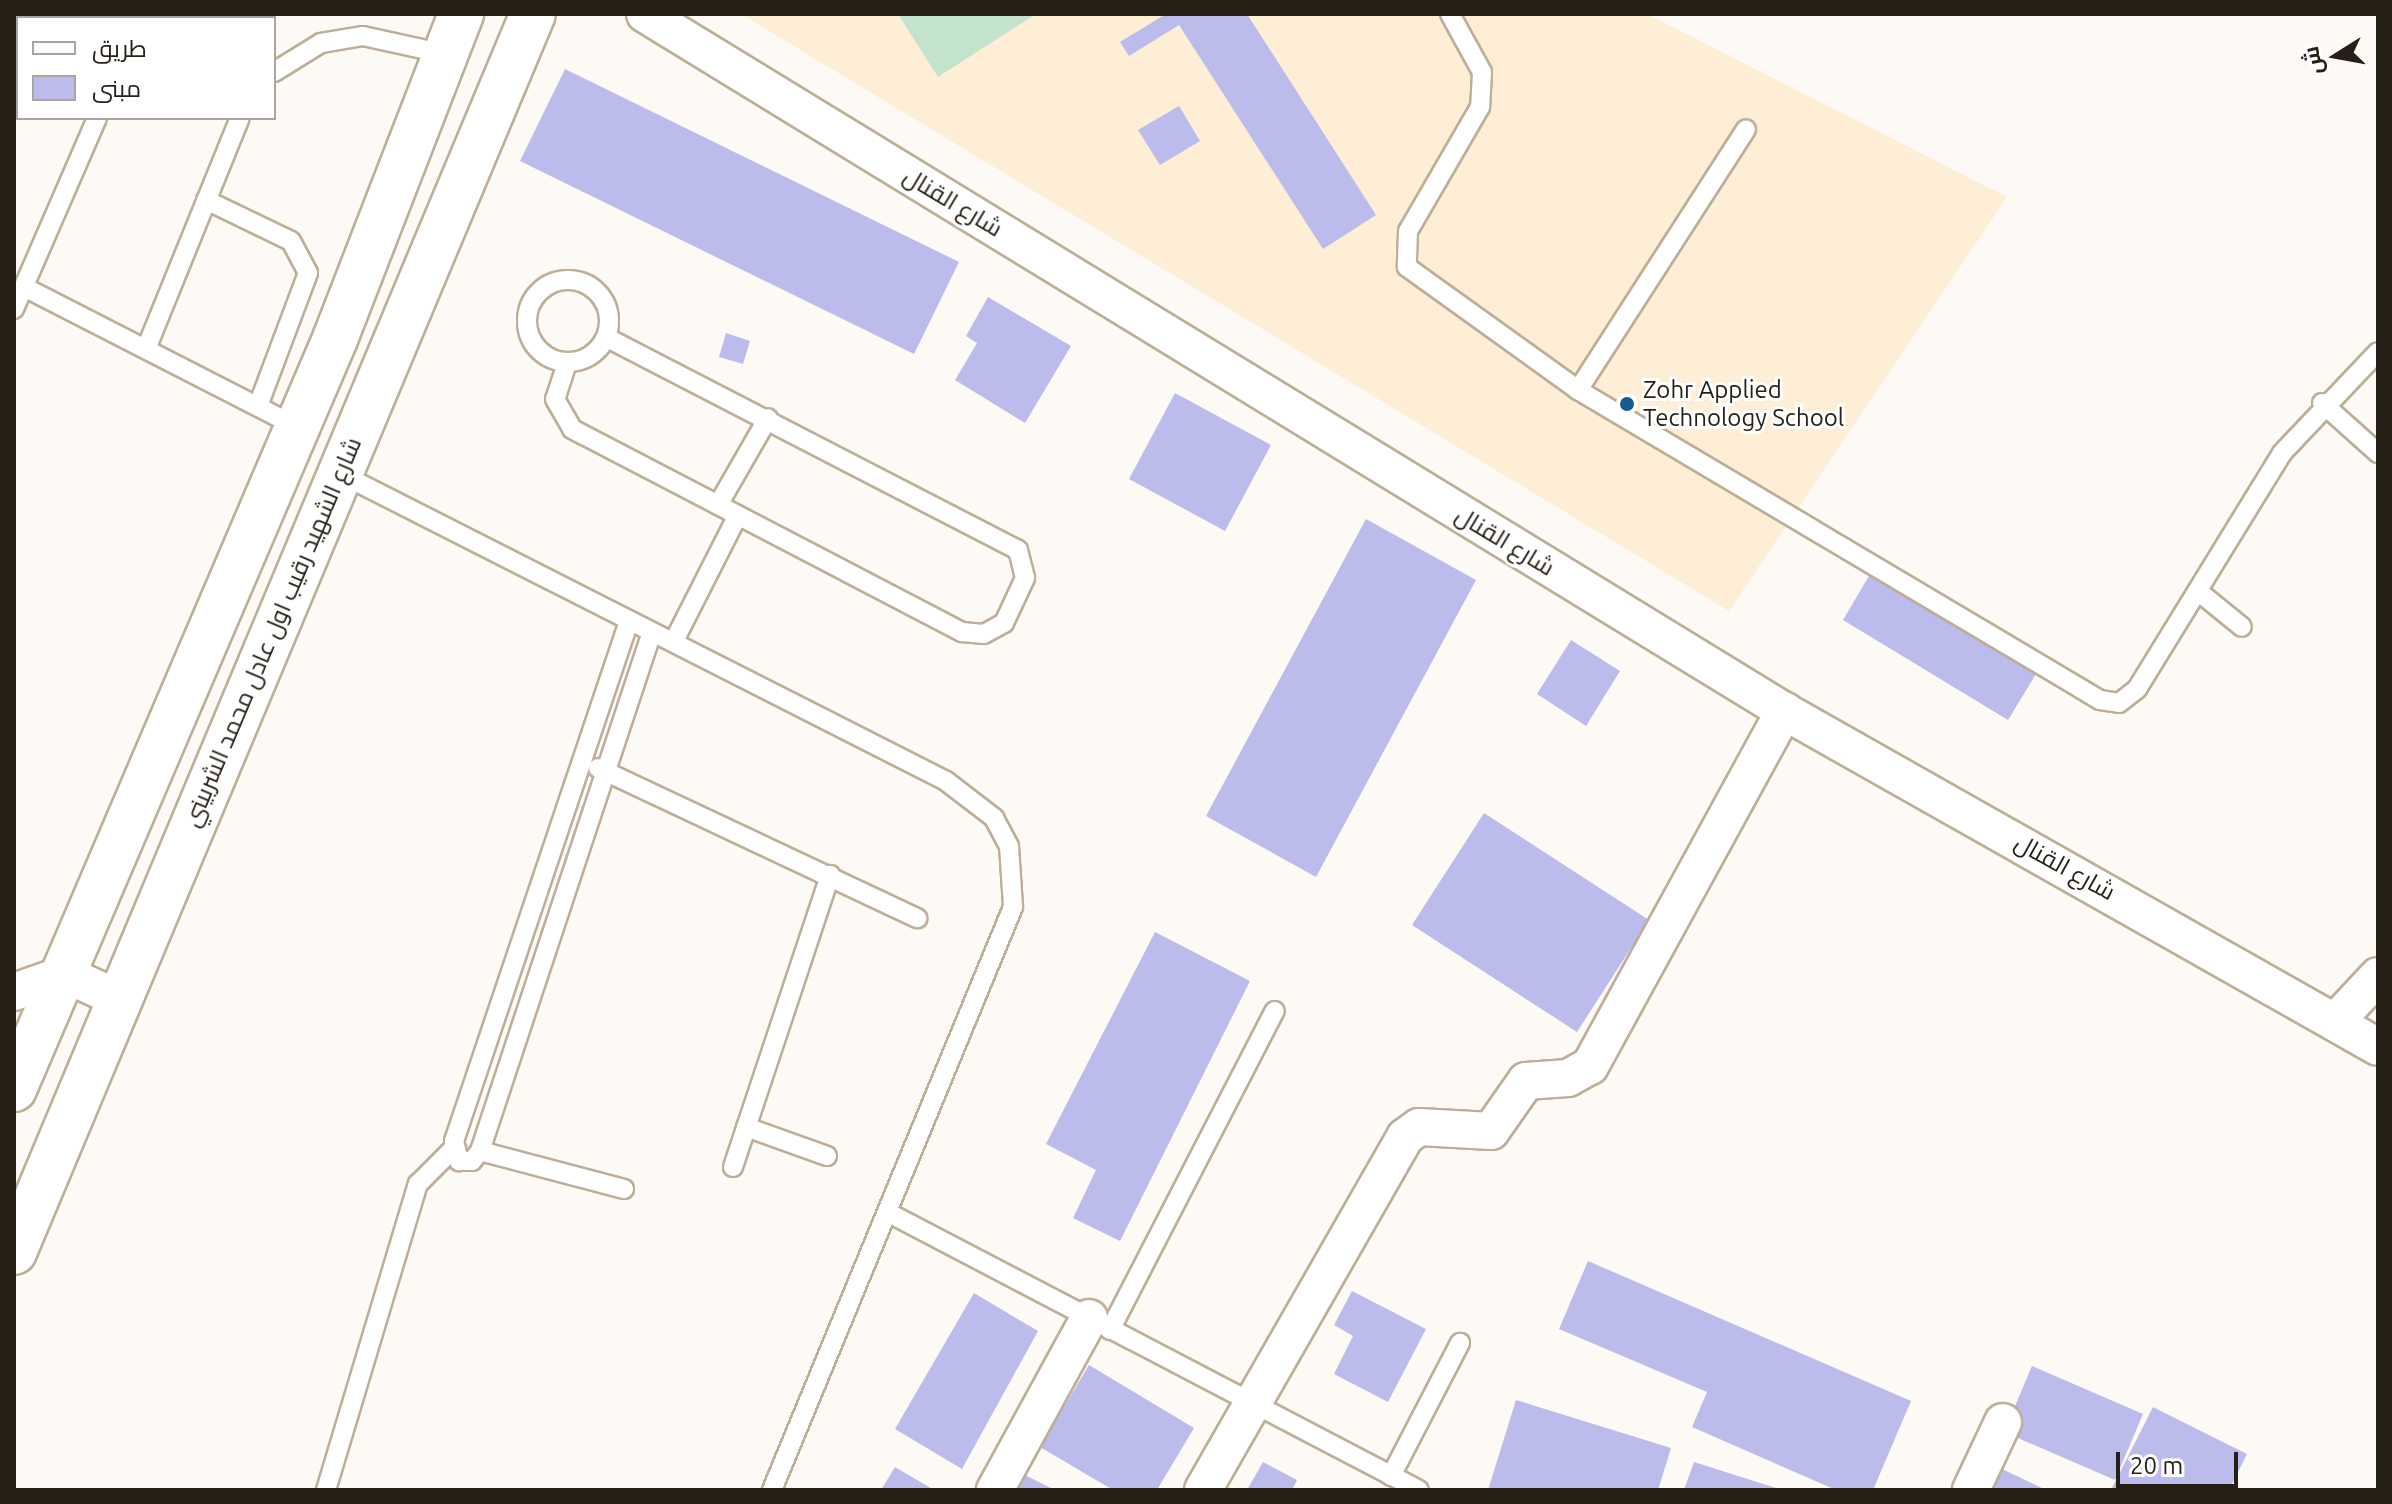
<!DOCTYPE html>
<html>
<head>
<meta charset="utf-8">
<style>
  body { margin:0 }
  #map { position:relative; width:2392px; height:1504px; overflow:hidden; background:#fdfaf5; font-family:Ubuntu,Cairo,sans-serif }
  div>[style] { position:absolute }
  [style*='--x'] { left:calc(var(--x)*1px); top:calc(var(--y)*1px); width:calc(var(--w)*1px); rotate:calc(var(--a)*1deg) }
  .built>* { inset:0; background:#fdeed5 }
  .green>* { inset:0; background:#c4e3cd }
  .building>* { inset:0; background:#bbbbec }
  .roads { filter:drop-shadow(2px 0 #bdae97) drop-shadow(-2px 0 #bdae97) drop-shadow(0 2px #bdae97) drop-shadow(0 -2px #bdae97) }
  .service>* { height:18px; margin:-9px; padding:0 9px; transform-origin:9px; border-radius:9px; background:#fff }
  .service>.ring { margin:-9px; padding:0; box-sizing:content-box; background:none; border:18px solid #fff; border-radius:50% }
  .minor>* { height:36px; margin:-18px; padding:0 18px; transform-origin:18px; border-radius:18px; background:#fff }
  .tertiary>* { height:44px; margin:-22px; padding:0 22px; transform-origin:22px; border-radius:22px; background:#fff }
  .dots>* { width:22px; height:22px; translate:-50% -50%; box-sizing:border-box; border:4px solid #fff; border-radius:50% }
  span { translate:-50% -50%; white-space:nowrap; text-align:center; line-height:1.15; -webkit-text-stroke:6px #fff; paint-order:stroke }
  .street-label { font-size:24px; color:#251f16 }
  .poi-label { font-size:24px; color:#251f16 }
  .left { translate:0 -50%; text-align:left }
  .frame { position:absolute; inset:0; border:16px solid #251f16; pointer-events:none }
  .legend { position:absolute; left:16px; top:16px; width:260px; height:104px; box-sizing:border-box; background:#fff; border:2px solid #a8a5a2; margin:0; padding:10px 14px; list-style:none; font-size:24px; color:#251f16 }
  .legend li { display:flex; align-items:center; gap:16px; height:40px }
  .legend b { width:40px; border:2px solid #a8a5a2 }
  .north { position:absolute; left:2296px; top:16px; width:80px; height:80px; -webkit-text-stroke:6px #fff; paint-order:stroke; rotate:259deg; font-size:22px; font-weight:700; line-height:32px; text-align:center; color:#251f16 }
  .north::after { content:''; display:block; margin:auto; width:28px; height:36px; background:#251f16; clip-path:polygon(50% 0,100% 100%,50% 72%,0 100%) }
  .scale { position:absolute; left:2116px; top:1452px; width:122px; height:36px; box-sizing:border-box; border:4px solid #251f16; border-top:0; padding-left:10px; font-size:24px; line-height:28px; white-space:nowrap; color:#251f16; -webkit-text-stroke:6px #fff; paint-order:stroke }
</style>
</head>
<body>
<div id="map">
  <div class="built">
    <div style="clip-path:polygon(741px 14px,1647px 14px,2007px 197px,1729px 611px)"></div>
  </div>
  <div class="green">
    <div style="clip-path:polygon(898px 14px,1036px 14px,938px 77px)"></div>
  </div>
  <div class="building">
    <div style="clip-path:polygon(1166px 14px,1247px 14px,1376px 215px,1323px 249px,1179px 25px,1129px 56px,1120px 42px)"></div>
    <div style="clip-path:polygon(565px 69px,959px 262px,914px 354px,520px 161px)"></div>
    <div style="clip-path:polygon(1179px 106px,1200px 141px,1160px 165px,1138px 130px)"></div>
    <div style="clip-path:polygon(988px 297px,1071px 346px,1025px 423px,955px 380px,977px 343px,966px 336px)"></div>
    <div style="clip-path:polygon(726px 333px,750px 341px,743px 364px,719px 357px)"></div>
    <div style="clip-path:polygon(1175px 393px,1271px 445px,1225px 531px,1129px 479px)"></div>
    <div style="clip-path:polygon(1366px 519px,1476px 580px,1316px 877px,1206px 816px)"></div>
    <div style="clip-path:polygon(1873px 569px,2039px 669px,2008px 720px,1843px 620px)"></div>
    <div style="clip-path:polygon(1571px 640px,1620px 671px,1586px 726px,1537px 694px)"></div>
    <div style="clip-path:polygon(1484px 813px,1649px 920px,1577px 1032px,1412px 925px)"></div>
    <div style="clip-path:polygon(1155px 932px,1250px 981px,1120px 1241px,1073px 1218px,1096px 1170px,1046px 1144px)"></div>
    <div style="clip-path:polygon(1588px 1261px,1911px 1401px,1873px 1490px,1836px 1490px,1692px 1427px,1707px 1392px,1559px 1329px)"></div>
    <div style="clip-path:polygon(1352px 1291px,1426px 1329px,1388px 1402px,1334px 1374px,1353px 1336px,1334px 1325px)"></div>
    <div style="clip-path:polygon(974px 1293px,1038px 1331px,962px 1469px,895px 1429px)"></div>
    <div style="clip-path:polygon(1089px 1365px,1194px 1428px,1157px 1490px,1113px 1490px,1040px 1447px)"></div>
    <div style="clip-path:polygon(2032px 1366px,2143px 1414px,2115px 1480px,2004px 1432px)"></div>
    <div style="clip-path:polygon(1516px 1400px,1671px 1448px,1658px 1490px,1488px 1490px)"></div>
    <div style="clip-path:polygon(2153px 1407px,2247px 1454px,2229px 1490px,2111px 1490px)"></div>
    <div style="clip-path:polygon(1263px 1462px,1297px 1480px,1292px 1490px,1247px 1490px)"></div>
    <div style="clip-path:polygon(1694px 1462px,1779px 1489px,1779px 1490px,1684px 1490px)"></div>
    <div style="clip-path:polygon(895px 1467px,934px 1490px,881px 1490px)"></div>
    <div style="clip-path:polygon(2000px 1468px,2046px 1490px,1990px 1490px)"></div>
    <div style="clip-path:polygon(1021px 1473px,1055px 1490px,1012px 1490px)"></div>
  </div>
  <div class="roads">
    <div class="service">
      <div style="--x:1450;--y:14;--w:66;--a:61.1"></div>
      <div style="--x:1482;--y:72;--w:35;--a:93"></div>
      <div style="--x:1480;--y:107;--w:143;--a:120.1"></div>
      <div style="--x:1408;--y:231;--w:36;--a:92"></div>
      <div style="--x:1407;--y:267;--w:211;--a:35.7"></div>
      <div style="--x:1578;--y:390;--w:607;--a:30.7"></div>
      <div style="--x:2100;--y:700;--w:19;--a:9"></div>
      <div style="--x:2119;--y:703;--w:23;--a:-38"></div>
      <div style="--x:2137;--y:689;--w:277;--a:-58.4"></div>
      <div style="--x:2282;--y:453;--w:139;--a:-46.5"></div>
      <div style="--x:140;--y:18;--w:4;--a:-63"></div>
      <div style="--x:274;--y:72;--w:55;--a:-31.7"></div>
      <div style="--x:321;--y:43;--w:43;--a:-9.5"></div>
      <div style="--x:363;--y:36;--w:84;--a:12.4"></div>
      <div style="--x:206;--y:200;--w:94;--a:25.8"></div>
      <div style="--x:291;--y:241;--w:36;--a:62"></div>
      <div style="--x:308;--y:273;--w:142;--a:110.6"></div>
      <div class="ring" style="left:527px;top:280px;width:64px;height:64px"></div>
      <div style="--x:24;--y:287;--w:305;--a:27.1"></div>
      <div style="--x:14;--y:309;--w:208;--a:-66.5"></div>
      <div style="--x:146;--y:349;--w:249;--a:-67.9"></div>
      <div style="--x:567;--y:363;--w:38;--a:108"></div>
      <div style="--x:555;--y:399;--w:34;--a:60"></div>
      <div style="--x:572;--y:429;--w:440;--a:27.5"></div>
      <div style="--x:962;--y:632;--w:22;--a:5"></div>
      <div style="--x:984;--y:634;--w:23;--a:-29"></div>
      <div style="--x:1004;--y:623;--w:50;--a:-65"></div>
      <div style="--x:1025;--y:578;--w:29;--a:-104"></div>
      <div style="--x:1018;--y:550;--w:462;--a:-152.7"></div>
      <div style="--x:1578;--y:390;--w:310;--a:-57.2"></div>
      <div style="--x:2322;--y:403;--w:75;--a:41.8"></div>
      <div style="--x:341;--y:474;--w:678;--a:26.9"></div>
      <div style="--x:946;--y:781;--w:61;--a:37.6"></div>
      <div style="--x:994;--y:818;--w:32;--a:62"></div>
      <div style="--x:1009;--y:846;--w:61;--a:86.2"></div>
      <div style="--x:1013;--y:907;--w:631;--a:112.46"></div>
      <div style="--x:718;--y:505;--w:100;--a:-60.1"></div>
      <div style="--x:2199;--y:592;--w:55;--a:39.1"></div>
      <div style="--x:628;--y:624;--w:545;--a:108.6"></div>
      <div style="--x:454;--y:1141;--w:21;--a:76"></div>
      <div style="--x:459;--y:1161;--w:13;--a:0"></div>
      <div style="--x:472;--y:1161;--w:13;--a:-51"></div>
      <div style="--x:480;--y:1151;--w:544;--a:-71.67"></div>
      <div style="--x:674;--y:641;--w:141;--a:-63.1"></div>
      <div style="--x:598;--y:768;--w:353;--a:25.2"></div>
      <div style="--x:746;--y:1127;--w:86;--a:19.7"></div>
      <div style="--x:480;--y:1151;--w:149;--a:14.8"></div>
      <div style="--x:733;--y:1167;--w:308;--a:-71.6"></div>
      <div style="--x:887;--y:1212;--w:600;--a:27.59"></div>
      <div style="--x:1110;--y:1330;--w:359;--a:-62.7"></div>
      <div style="--x:1391;--y:1476;--w:150;--a:-62.6"></div>
      <div style="--x:326;--y:1490;--w:320;--a:-73.3"></div>
      <div style="--x:418;--y:1184;--w:48;--a:-45"></div>
    </div>
    <div class="minor">
      <div style="--x:645;--y:14;--w:1335;--a:31.46"></div>
      <div style="--x:1784;--y:711;--w:682;--a:29.49"></div>
      <div style="--x:14;--y:992;--w:54;--a:-19.4"></div>
      <div style="--x:65;--y:974;--w:60;--a:24.8"></div>
      <div style="--x:2335;--y:1022;--w:63;--a:-46.9"></div>
      <div style="--x:995;--y:1490;--w:196;--a:-61.3"></div>
      <div style="--x:1203;--y:1490;--w:407;--a:-60.2"></div>
      <div style="--x:1405;--y:1137;--w:17;--a:-36"></div>
      <div style="--x:1419;--y:1127;--w:72;--a:3.2"></div>
      <div style="--x:1491;--y:1131;--w:61;--a:-55"></div>
      <div style="--x:1526;--y:1081;--w:42;--a:-4.1"></div>
      <div style="--x:1568;--y:1078;--w:25;--a:-29"></div>
      <div style="--x:1590;--y:1066;--w:405;--a:-61.3"></div>
      <div style="--x:1971;--y:1490;--w:75;--a:-64.8"></div>
    </div>
    <div class="tertiary">
      <div style="--x:14;--y:1089;--w:816;--a:-66.83"></div>
      <div style="--x:335;--y:339;--w:349;--a:-68.8"></div>
      <div style="--x:14;--y:1252;--w:1342;--a:-67.26"></div>
    </div>
  </div>
  <div class="dots">
    <div style="left:1627px;top:404px;background:#175b90"></div>
  </div>
  <div class="street-label">
    <span style="left:953px;top:202px;rotate:31deg">شارع القنال</span>
    <span style="left:1505px;top:541px;rotate:31deg">شارع القنال</span>
    <span style="left:272px;top:632px;rotate:-67deg">شارع الشهيد رقيب اول عادل محمد الشربيني</span>
    <span style="left:2065px;top:867px;rotate:29deg">شارع القنال</span>
  </div>
  <div class="poi-label">
    <span class="left" style="left:1643px;top:404px">Zohr Applied<br>Technology School</span>
  </div>
  <div class="frame"></div>
  <ul class="legend">
  <li><b style="height:10px;background:#fff"></b>طريق</li>
  <li><b style="height:22px;background:#bbbbec"></b>مبنى</li>
  </ul>
  <div class="north">ش</div>
  <div class="scale">20 m</div>
</div>
</body>
</html>
